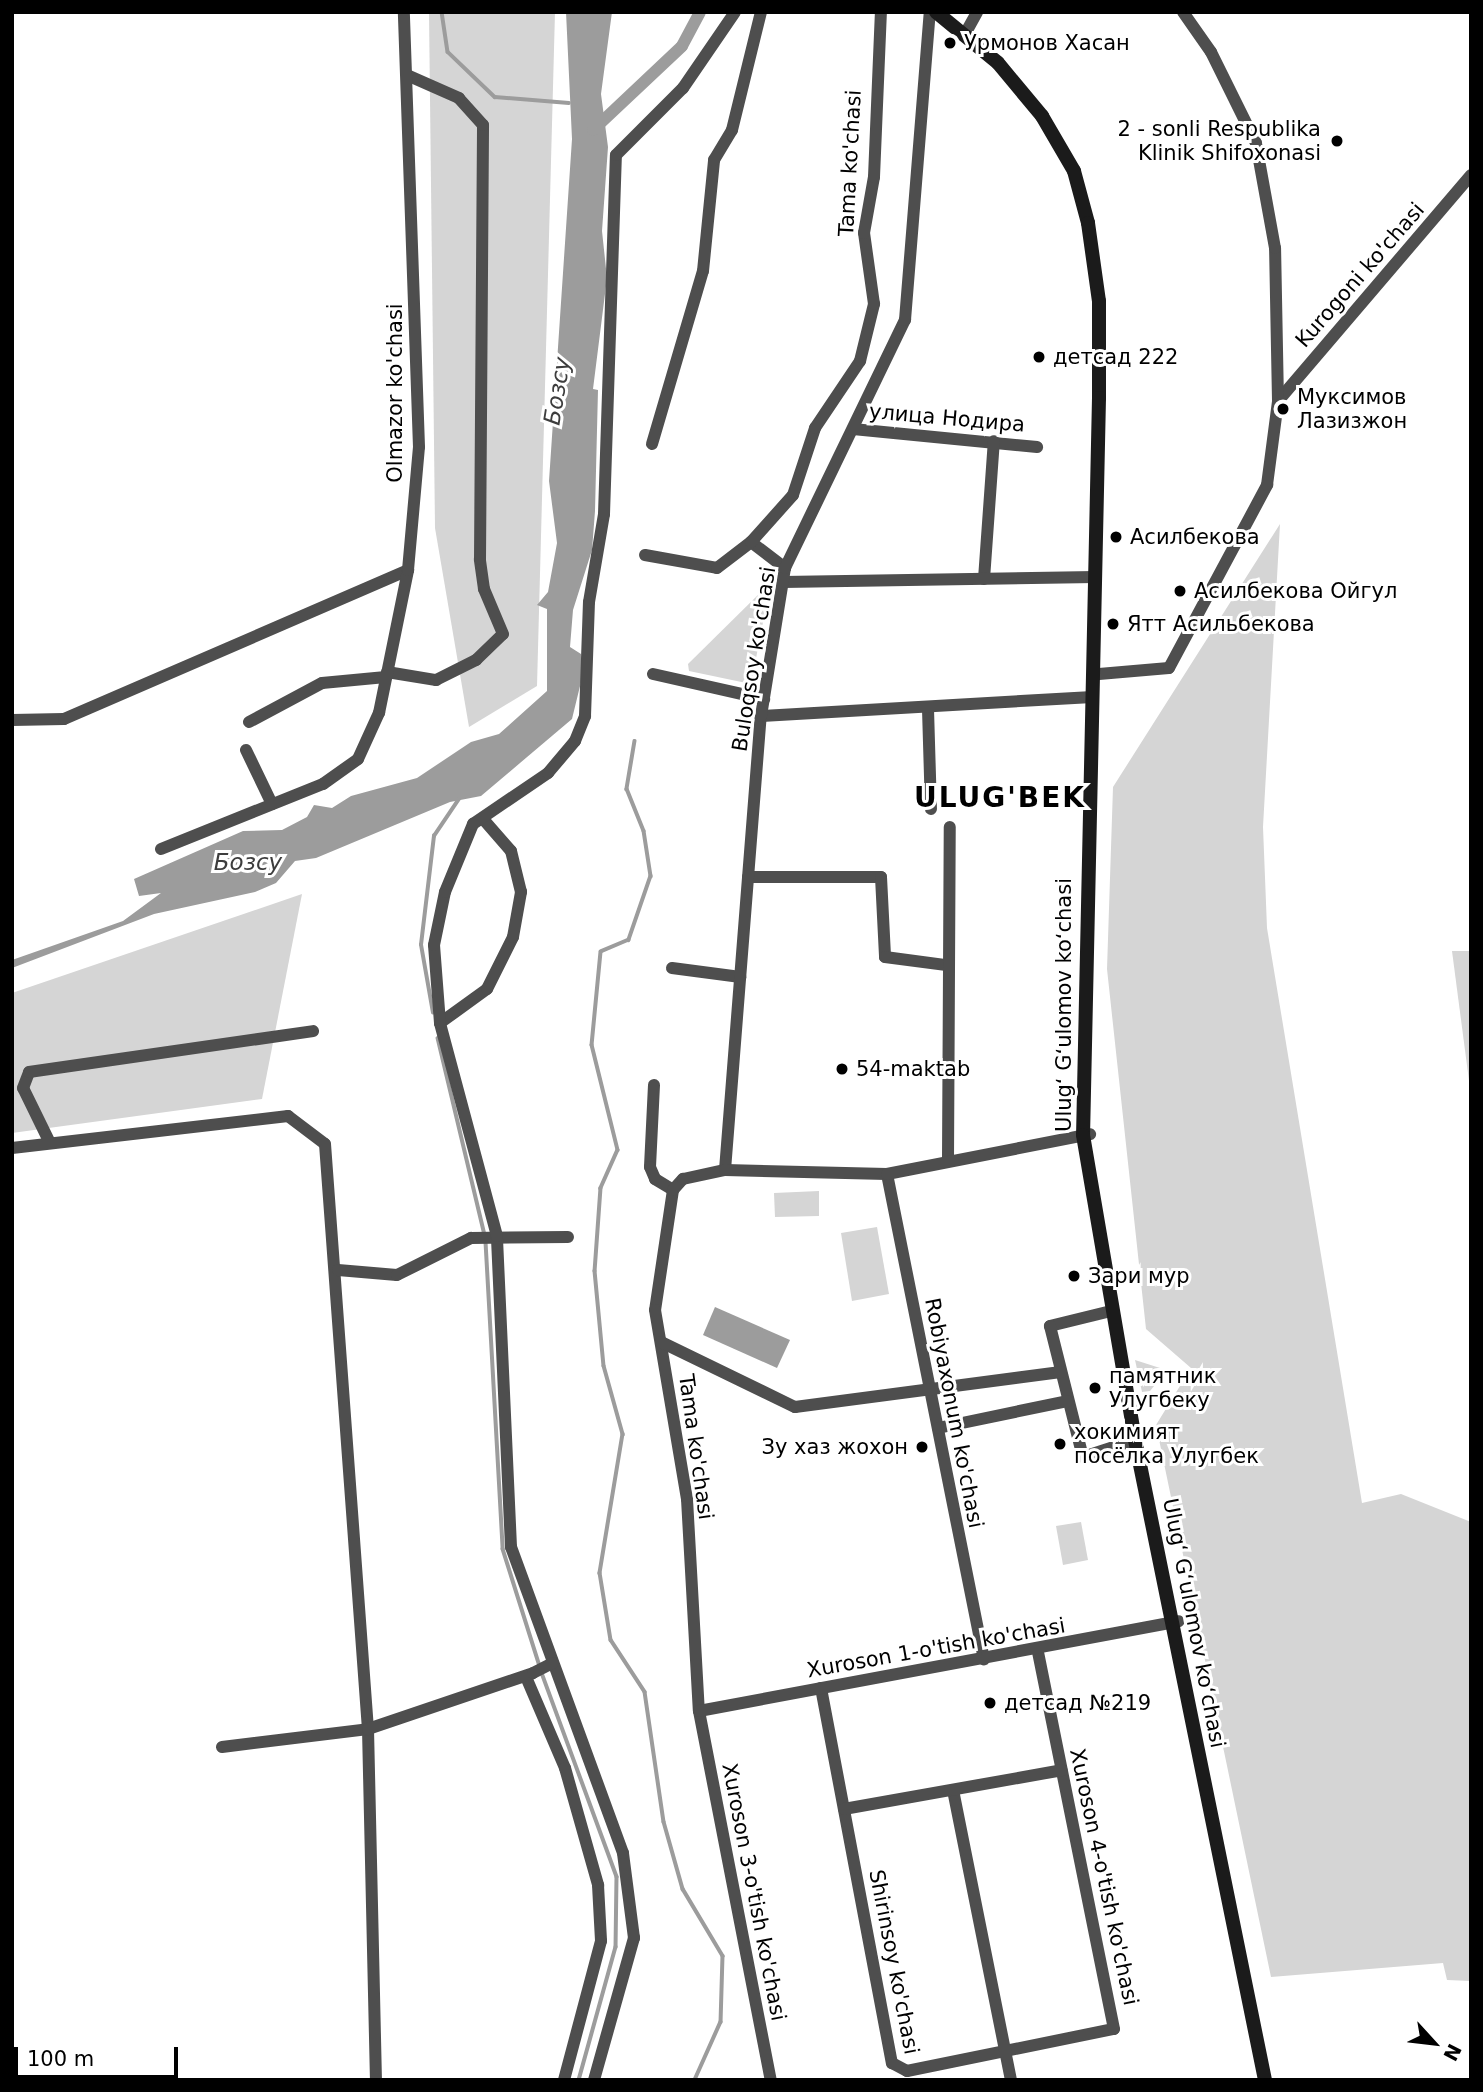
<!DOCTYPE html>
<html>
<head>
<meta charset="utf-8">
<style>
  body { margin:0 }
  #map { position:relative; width:1483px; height:2092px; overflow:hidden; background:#fff; font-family:"DejaVu Sans",sans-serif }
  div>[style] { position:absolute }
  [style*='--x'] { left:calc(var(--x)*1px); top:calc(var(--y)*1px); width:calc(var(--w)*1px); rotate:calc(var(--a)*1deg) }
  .green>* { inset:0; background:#d5d5d5 }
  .water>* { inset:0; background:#9c9c9c }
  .stream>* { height:3.5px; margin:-1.75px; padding:0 1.75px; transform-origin:1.75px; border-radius:1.75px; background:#9c9c9c }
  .canal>* { height:12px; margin:-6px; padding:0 6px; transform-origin:6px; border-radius:6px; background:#9c9c9c }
  .street>* { height:12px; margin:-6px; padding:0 6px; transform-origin:6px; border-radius:6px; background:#4e4e4e }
  .secondary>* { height:14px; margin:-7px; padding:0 7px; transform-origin:7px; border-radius:7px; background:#1b1b1b }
  .street-bridge>* { height:12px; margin:-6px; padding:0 6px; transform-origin:6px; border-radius:6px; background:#4e4e4e }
  .dots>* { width:19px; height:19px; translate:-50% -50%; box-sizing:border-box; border:4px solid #fff; border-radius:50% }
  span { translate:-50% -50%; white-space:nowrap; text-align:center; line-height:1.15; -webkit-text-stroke:6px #fff; paint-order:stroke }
  .poi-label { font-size:21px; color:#000 }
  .left { translate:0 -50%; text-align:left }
  .right { translate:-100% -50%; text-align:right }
  .street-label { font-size:21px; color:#000 }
  .water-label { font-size:23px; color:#3d3d3d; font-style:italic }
  .district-label { font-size:28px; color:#000; font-weight:700; letter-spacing:2px }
  .frame { position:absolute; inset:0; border:14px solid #000; pointer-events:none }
  .north { position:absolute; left:1399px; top:2008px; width:70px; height:70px; -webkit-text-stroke:5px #fff; paint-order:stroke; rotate:117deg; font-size:19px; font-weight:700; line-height:28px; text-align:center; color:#000 }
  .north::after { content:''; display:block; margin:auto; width:24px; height:32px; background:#000; clip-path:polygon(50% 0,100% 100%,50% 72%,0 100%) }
  .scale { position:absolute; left:14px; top:2047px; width:164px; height:32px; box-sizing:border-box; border:4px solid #000; border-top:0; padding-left:9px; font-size:21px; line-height:24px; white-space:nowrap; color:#000; -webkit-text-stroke:5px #fff; paint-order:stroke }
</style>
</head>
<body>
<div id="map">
  <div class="green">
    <div style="clip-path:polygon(429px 12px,555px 12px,537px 686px,469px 727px,435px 528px)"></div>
    <div style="clip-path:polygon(1280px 524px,1263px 827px,1267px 928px,1362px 1503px,1401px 1494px,1471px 1522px,1471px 1981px,1447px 1980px,1443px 1963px,1271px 1977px,1156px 1425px,1191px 1368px,1146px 1329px,1107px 969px,1113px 787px)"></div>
    <div style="clip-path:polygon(762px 591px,768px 596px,751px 684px,689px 671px,688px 664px)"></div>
    <div style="clip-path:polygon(302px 894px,262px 1099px,12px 1133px,12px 993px)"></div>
    <div style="clip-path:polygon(1452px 951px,1471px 951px,1471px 1096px)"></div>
    <div style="clip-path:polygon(819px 1191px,819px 1216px,775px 1217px,774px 1193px)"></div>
    <div style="clip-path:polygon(877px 1227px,889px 1294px,852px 1301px,841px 1233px)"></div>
    <div style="clip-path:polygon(1135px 1360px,1160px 1368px,1163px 1375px,1150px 1391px,1142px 1392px)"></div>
    <div style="clip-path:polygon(1081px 1522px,1088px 1560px,1063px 1565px,1056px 1526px)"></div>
  </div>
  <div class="water">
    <div style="clip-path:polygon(566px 12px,612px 12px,601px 94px,608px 147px,602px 231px,607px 278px,593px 389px,598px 390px,595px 511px,592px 550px,573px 610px,570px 647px,581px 654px,581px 682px,572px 719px,481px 796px,450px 802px,316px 858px,295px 861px,276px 883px,255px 892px,154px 914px,12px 968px,12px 960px,123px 921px,161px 893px,139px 896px,134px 879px,243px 831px,282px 830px,307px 817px,314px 805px,332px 808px,351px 796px,417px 778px,471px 742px,499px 734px,547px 691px,547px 609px,537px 605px,548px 592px,557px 543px,549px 481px,572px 139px)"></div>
    <div style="clip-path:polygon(715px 1307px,790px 1340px,777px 1368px,703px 1335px)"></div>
  </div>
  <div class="stream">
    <div style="--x:442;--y:12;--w:40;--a:81.5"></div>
    <div style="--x:448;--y:52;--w:65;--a:43.8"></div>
    <div style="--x:495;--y:97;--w:74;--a:4.6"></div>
    <div style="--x:635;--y:741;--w:49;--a:99.5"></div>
    <div style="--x:627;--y:789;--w:45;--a:68"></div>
    <div style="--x:644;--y:831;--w:46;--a:81.2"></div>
    <div style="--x:651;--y:876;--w:68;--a:109"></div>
    <div style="--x:629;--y:940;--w:30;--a:157"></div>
    <div style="--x:601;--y:952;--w:93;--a:95.5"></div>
    <div style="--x:592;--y:1045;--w:108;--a:76.1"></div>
    <div style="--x:618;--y:1150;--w:42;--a:114.1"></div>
    <div style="--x:601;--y:1188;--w:83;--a:94.1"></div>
    <div style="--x:595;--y:1271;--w:95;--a:84.6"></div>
    <div style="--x:604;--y:1366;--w:71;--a:74.4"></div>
    <div style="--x:623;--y:1434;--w:141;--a:99.4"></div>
    <div style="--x:600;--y:1573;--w:68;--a:80.7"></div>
    <div style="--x:611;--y:1640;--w:62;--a:56.8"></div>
    <div style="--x:645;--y:1692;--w:131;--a:81.7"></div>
    <div style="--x:664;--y:1822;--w:70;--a:74.2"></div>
    <div style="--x:683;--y:1889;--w:78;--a:59.2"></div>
    <div style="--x:723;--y:1956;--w:66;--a:91.7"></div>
    <div style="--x:721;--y:2022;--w:64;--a:114.1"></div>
    <div style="--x:433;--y:1013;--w:69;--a:-100"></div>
    <div style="--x:421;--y:945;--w:110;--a:-83.2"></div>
    <div style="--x:434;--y:836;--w:45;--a:-56"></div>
    <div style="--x:438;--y:1038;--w:203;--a:76.6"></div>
    <div style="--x:486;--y:1242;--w:307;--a:86.8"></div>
    <div style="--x:503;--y:1549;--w:123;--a:72.5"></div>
    <div style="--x:542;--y:1673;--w:217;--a:69.8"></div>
    <div style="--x:617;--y:1877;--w:70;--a:90.8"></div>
    <div style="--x:616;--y:1947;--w:138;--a:105.5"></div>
  </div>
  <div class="canal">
    <div style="--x:593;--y:130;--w:122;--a:-43.3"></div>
    <div style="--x:682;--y:46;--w:38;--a:-62"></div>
  </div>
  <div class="street">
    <div style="--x:965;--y:34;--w:25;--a:-61"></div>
    <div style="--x:1278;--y:401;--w:297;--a:-49.5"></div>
    <div style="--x:853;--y:429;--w:185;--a:5.6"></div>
    <div style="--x:652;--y:444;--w:180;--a:-73.6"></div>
    <div style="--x:703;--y:271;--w:112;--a:-84.3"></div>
    <div style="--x:714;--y:160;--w:35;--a:-59"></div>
    <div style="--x:732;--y:130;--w:122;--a:-76.2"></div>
    <div style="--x:751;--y:542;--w:43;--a:37.4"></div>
    <div style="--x:645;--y:555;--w:73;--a:10.2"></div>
    <div style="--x:717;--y:568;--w:43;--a:-37.4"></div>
    <div style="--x:751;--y:542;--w:63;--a:-48.2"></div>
    <div style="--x:793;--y:495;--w:71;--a:-71.8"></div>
    <div style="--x:815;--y:428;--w:81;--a:-56.1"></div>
    <div style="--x:860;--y:361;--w:59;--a:-76.2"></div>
    <div style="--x:874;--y:304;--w:72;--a:-98"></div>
    <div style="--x:864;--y:233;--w:57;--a:-79.9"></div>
    <div style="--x:874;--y:177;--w:165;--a:-87.6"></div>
    <div style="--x:984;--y:579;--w:138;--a:-85.9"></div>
    <div style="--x:783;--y:582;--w:312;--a:-0.9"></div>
    <div style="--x:387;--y:672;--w:50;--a:9.3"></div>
    <div style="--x:436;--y:680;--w:45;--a:-26.6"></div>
    <div style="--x:476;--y:660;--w:37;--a:-44"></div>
    <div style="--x:503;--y:634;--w:49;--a:-112.9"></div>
    <div style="--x:484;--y:589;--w:30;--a:-98"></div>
    <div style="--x:480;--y:559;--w:434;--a:-89.6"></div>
    <div style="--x:483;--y:125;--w:36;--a:-132"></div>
    <div style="--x:459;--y:98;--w:57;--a:-156.1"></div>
    <div style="--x:653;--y:674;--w:114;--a:12.7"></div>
    <div style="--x:1099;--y:674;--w:70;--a:-4.9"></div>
    <div style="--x:1169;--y:668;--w:208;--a:-61.8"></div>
    <div style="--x:1267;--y:485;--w:85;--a:-82.5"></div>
    <div style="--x:1278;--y:401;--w:153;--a:-91.1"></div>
    <div style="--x:1275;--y:248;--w:107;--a:-100.3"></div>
    <div style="--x:1256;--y:143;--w:102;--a:-116.3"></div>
    <div style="--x:1211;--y:52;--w:49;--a:-125"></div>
    <div style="--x:928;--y:709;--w:100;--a:88.3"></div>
    <div style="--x:761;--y:716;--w:332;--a:-3.3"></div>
    <div style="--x:12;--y:720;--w:52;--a:-1.1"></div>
    <div style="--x:64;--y:719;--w:375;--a:-23.4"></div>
    <div style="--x:249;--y:722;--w:83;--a:-28.1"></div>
    <div style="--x:322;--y:683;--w:64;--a:-5.4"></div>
    <div style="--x:246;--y:750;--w:60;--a:64.3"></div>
    <div style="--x:161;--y:849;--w:175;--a:-21.9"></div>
    <div style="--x:323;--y:784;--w:43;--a:-35.5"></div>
    <div style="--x:358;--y:759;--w:51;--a:-65.5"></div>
    <div style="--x:379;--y:713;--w:146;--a:-78.5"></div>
    <div style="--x:408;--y:570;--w:123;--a:-84.9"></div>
    <div style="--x:419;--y:447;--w:435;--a:-92"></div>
    <div style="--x:748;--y:877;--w:133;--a:0"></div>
    <div style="--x:881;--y:877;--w:80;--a:87.1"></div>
    <div style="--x:885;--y:957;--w:62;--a:7.5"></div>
    <div style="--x:672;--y:968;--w:69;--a:7.5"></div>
    <div style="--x:440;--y:1023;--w:58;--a:-35.9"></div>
    <div style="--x:487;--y:989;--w:58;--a:-63.4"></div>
    <div style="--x:513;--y:937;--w:46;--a:-79.9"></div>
    <div style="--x:521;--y:892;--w:42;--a:-103.7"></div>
    <div style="--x:511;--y:851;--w:41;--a:-131.1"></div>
    <div style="--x:654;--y:1085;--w:82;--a:92.8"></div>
    <div style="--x:650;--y:1167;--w:13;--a:67"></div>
    <div style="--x:655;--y:1179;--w:21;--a:31"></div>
    <div style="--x:50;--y:1143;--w:61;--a:-116.1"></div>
    <div style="--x:23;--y:1088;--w:17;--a:-69"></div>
    <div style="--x:29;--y:1072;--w:287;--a:-8.2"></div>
    <div style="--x:12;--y:1148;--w:278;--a:-6.6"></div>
    <div style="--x:288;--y:1116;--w:46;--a:37.1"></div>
    <div style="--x:325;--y:1144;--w:587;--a:85.8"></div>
    <div style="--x:368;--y:1729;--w:351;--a:88.7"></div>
    <div style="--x:948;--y:1160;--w:333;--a:-89.7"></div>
    <div style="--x:725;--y:1170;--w:455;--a:-85.5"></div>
    <div style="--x:761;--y:716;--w:150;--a:-80.8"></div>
    <div style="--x:785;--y:568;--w:276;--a:-64.2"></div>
    <div style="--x:905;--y:320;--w:309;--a:-85.4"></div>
    <div style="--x:887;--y:1174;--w:495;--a:78.7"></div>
    <div style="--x:673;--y:1190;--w:121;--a:98.5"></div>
    <div style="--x:655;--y:1310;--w:192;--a:80.4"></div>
    <div style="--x:687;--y:1499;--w:212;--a:86.8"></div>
    <div style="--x:699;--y:1711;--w:376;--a:79"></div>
    <div style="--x:673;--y:1190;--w:15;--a:-48"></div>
    <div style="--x:683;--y:1179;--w:43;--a:-12.1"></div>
    <div style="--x:725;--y:1170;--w:162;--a:1.4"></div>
    <div style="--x:887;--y:1174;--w:207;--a:-11.1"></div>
    <div style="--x:338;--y:1270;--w:59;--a:4.8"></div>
    <div style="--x:397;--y:1275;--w:83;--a:-26.6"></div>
    <div style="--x:471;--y:1238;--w:97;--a:-0.6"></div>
    <div style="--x:1111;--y:1311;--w:63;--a:166.2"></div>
    <div style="--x:1050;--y:1326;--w:135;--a:75.9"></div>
    <div style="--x:1083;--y:1457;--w:55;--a:-18.1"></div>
    <div style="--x:661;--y:1342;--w:149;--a:25.9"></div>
    <div style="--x:795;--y:1407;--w:268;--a:-7.5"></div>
    <div style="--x:938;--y:1428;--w:132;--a:-11.8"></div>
    <div style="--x:526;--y:1677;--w:99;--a:66.8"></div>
    <div style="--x:565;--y:1768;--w:122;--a:74.2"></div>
    <div style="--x:598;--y:1885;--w:56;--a:86.9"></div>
    <div style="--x:601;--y:1941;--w:144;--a:104.9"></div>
    <div style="--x:821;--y:1688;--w:382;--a:79.3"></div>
    <div style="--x:892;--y:2063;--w:17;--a:28"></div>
    <div style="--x:907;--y:2071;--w:211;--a:-11.5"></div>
    <div style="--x:1114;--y:2029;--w:385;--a:-101.4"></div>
    <div style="--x:699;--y:1711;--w:488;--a:-10.6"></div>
    <div style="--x:222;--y:1747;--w:147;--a:-7"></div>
    <div style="--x:368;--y:1729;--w:174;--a:-18.7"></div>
    <div style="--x:953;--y:1790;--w:296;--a:78.7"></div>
    <div style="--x:844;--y:1809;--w:221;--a:-10.1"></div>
    <div style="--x:594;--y:2080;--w:148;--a:-74.3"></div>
    <div style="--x:634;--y:1938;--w:86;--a:-97.4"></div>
    <div style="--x:623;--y:1853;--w:326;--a:-110.1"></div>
    <div style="--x:511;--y:1547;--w:311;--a:-92.6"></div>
    <div style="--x:497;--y:1236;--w:220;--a:-105"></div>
    <div style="--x:440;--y:1023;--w:78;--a:-94.4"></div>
    <div style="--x:434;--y:945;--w:54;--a:-78.3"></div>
    <div style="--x:445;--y:892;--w:74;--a:-67.6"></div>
    <div style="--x:473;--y:824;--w:91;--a:-34.2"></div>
    <div style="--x:548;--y:773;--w:42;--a:-49.8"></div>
    <div style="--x:575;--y:741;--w:27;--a:-68"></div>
    <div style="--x:585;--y:716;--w:114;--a:-88"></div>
    <div style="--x:589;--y:602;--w:89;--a:-80.3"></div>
    <div style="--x:604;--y:514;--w:359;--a:-88.1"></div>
    <div style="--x:616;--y:155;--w:95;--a:-45"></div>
    <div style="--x:683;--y:88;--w:92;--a:-55.6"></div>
  </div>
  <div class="secondary">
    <div style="--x:936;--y:12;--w:80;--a:39.4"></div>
    <div style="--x:998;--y:63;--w:69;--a:50.3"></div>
    <div style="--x:1042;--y:116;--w:64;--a:59.8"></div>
    <div style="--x:1074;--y:171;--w:54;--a:74.9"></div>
    <div style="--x:1088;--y:223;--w:79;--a:82"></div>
    <div style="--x:1099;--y:301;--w:97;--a:90"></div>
    <div style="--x:1099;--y:398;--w:737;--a:91.24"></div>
    <div style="--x:1083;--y:1135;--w:309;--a:80.3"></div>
    <div style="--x:1135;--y:1440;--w:653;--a:78.52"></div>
  </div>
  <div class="street-bridge">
    <div style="--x:533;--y:1673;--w:22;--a:-27"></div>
  </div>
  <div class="dots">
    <div style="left:950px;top:43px;background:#000"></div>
    <div style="left:1337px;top:141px;background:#000"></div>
    <div style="left:1039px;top:357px;background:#000"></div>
    <div style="left:1283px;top:409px;background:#000"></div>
    <div style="left:1116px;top:537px;background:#000"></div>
    <div style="left:1180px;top:591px;background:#000"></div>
    <div style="left:1113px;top:624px;background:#000"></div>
    <div style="left:842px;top:1069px;background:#000"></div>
    <div style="left:1074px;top:1276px;background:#000"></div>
    <div style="left:1095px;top:1388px;background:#000"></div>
    <div style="left:1060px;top:1444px;background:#000"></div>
    <div style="left:922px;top:1447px;background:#000"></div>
    <div style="left:990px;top:1703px;background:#000"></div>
  </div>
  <div class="poi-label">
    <span class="left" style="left:964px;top:43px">Урмонов Хасан</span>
    <span class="right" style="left:1321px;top:141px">2 - sonli Respublika<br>Klinik Shifoxonasi</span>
    <span class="left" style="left:1053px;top:357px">детсад 222</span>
    <span class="left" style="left:1297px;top:409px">Муксимов<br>Лазизжон</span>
    <span class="left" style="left:1130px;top:537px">Асилбекова</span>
    <span class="left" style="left:1194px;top:591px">Асилбекова Ойгул</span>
    <span class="left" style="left:1127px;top:624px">Ятт Асильбекова</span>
    <span class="left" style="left:856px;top:1069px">54-maktab</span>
    <span class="left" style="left:1088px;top:1276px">Зари мур</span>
    <span class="left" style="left:1109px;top:1388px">памятник<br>Улугбеку</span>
    <span class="left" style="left:1074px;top:1444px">хокимият<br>посёлка Улугбек</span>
    <span class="right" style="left:908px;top:1447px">Зу хаз жохон</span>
    <span class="left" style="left:1004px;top:1703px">детсад №219</span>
  </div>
  <div class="street-label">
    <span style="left:850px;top:163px;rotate:-87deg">Tama ko'chasi</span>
    <span style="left:1360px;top:275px;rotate:-49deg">Kurogoni ko'chasi</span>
    <span style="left:395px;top:393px;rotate:-90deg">Olmazor ko'chasi</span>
    <span style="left:947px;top:418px;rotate:5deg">улица Нодира</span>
    <span style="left:754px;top:659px;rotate:-81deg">Buloqsoy ko'chasi</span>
    <span style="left:1064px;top:1005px;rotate:-90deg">Ulugʻ Gʻulomov koʻchasi</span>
    <span style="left:954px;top:1413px;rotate:79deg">Robiyaxonum ko'chasi</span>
    <span style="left:696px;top:1447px;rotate:82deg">Tama ko'chasi</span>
    <span style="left:1194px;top:1623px;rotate:79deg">Ulugʻ Gʻulomov koʻchasi</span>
    <span style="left:936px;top:1648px;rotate:-10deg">Хuroson 1-o'tish ko'chasi</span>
    <span style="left:1104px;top:1877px;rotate:78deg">Xuroson 4-o'tish ko'chasi</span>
    <span style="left:754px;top:1892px;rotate:79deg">Xuroson 3-o'tish ko'chasi</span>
    <span style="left:894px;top:1962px;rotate:79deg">Shirinsoy ko'chasi</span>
  </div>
  <div class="water-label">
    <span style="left:557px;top:391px;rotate:-81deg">Бозсу</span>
    <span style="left:248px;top:862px">Бозсу</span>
  </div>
  <div class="district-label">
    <span style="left:1000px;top:798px">ULUG'BEK</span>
  </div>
  <div class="frame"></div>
  <div class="north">N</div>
  <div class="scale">100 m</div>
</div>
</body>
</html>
